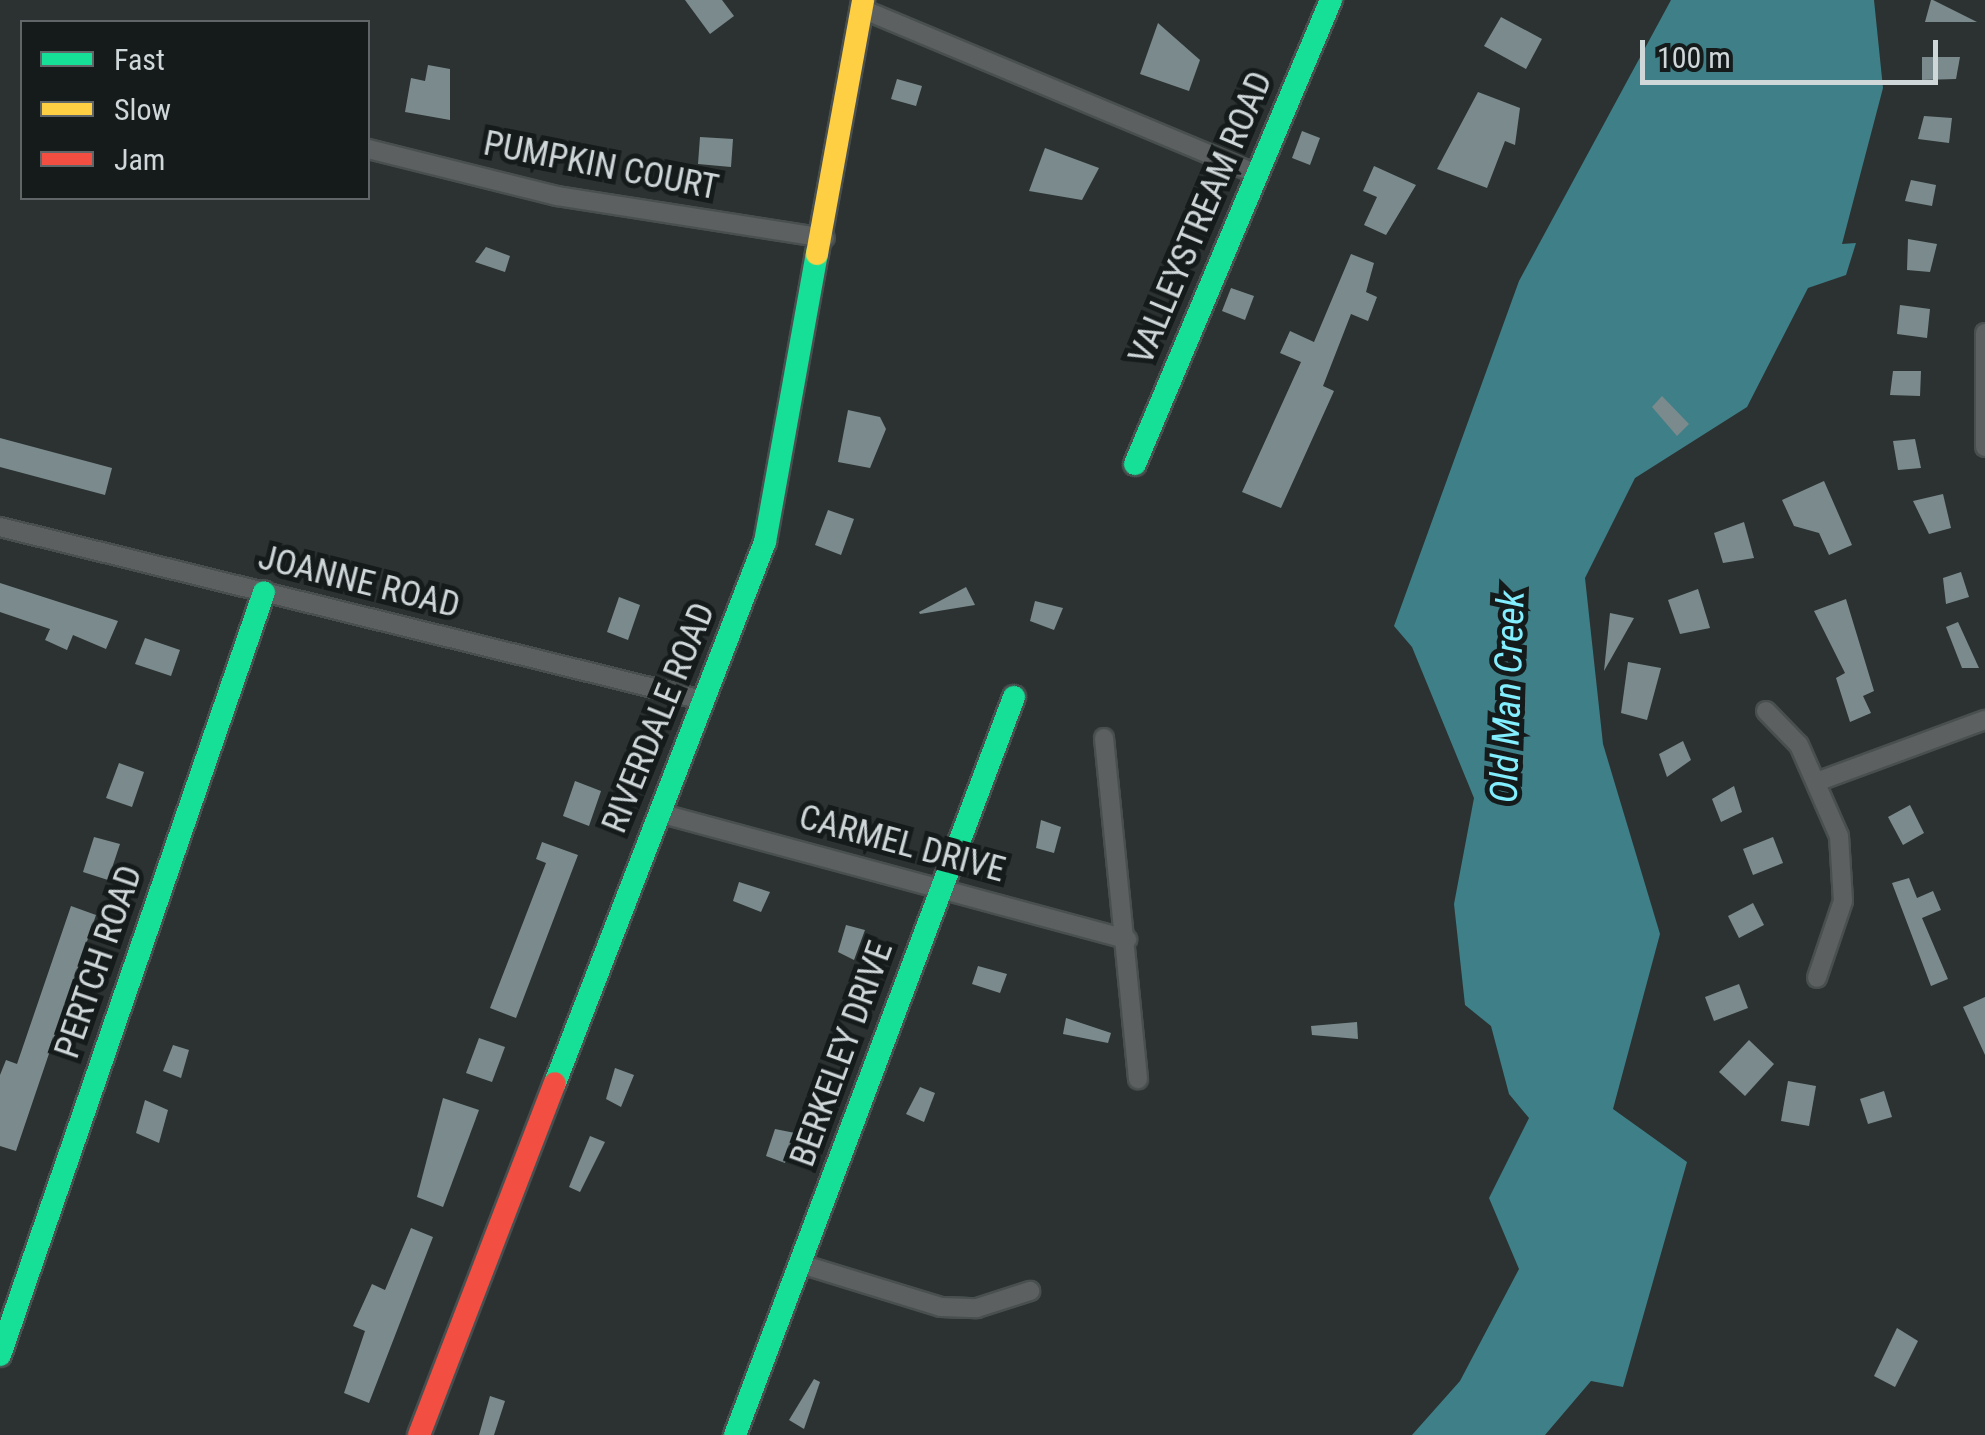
<!DOCTYPE html>
<html>
<head>
<meta charset="utf-8">
<style>
  body { margin:0 }
  #map { position:relative; width:1985px; height:1435px; overflow:hidden; background:#2c3232; font-family:"Roboto Condensed",sans-serif }
  div>[style] { position:absolute }
  [style*='--x'] { left:calc(var(--x)*1px); top:calc(var(--y)*1px); width:calc(var(--w)*1px); rotate:calc(var(--a)*1deg) }
  .water>* { inset:0; background:#3e7f88 }
  .building>* { inset:0; background:#7b8b8d }
  .roads { filter:drop-shadow(2px 0 #494f4f) drop-shadow(-2px 0 #494f4f) drop-shadow(0 2px #494f4f) drop-shadow(0 -2px #494f4f) }
  .street>* { height:18px; margin:-9px; padding:0 9px; transform-origin:9px; border-radius:9px; background:#5c6061 }
  .fast>* { height:22px; margin:-11px; padding:0 11px; transform-origin:11px; border-radius:11px; background:#16e098 }
  .slow>* { height:22px; margin:-11px; padding:0 11px; transform-origin:11px; border-radius:11px; background:#ffcf43 }
  .jam>* { height:22px; margin:-11px; padding:0 11px; transform-origin:11px; border-radius:11px; background:#f24e42 }
  span { translate:-50% -50%; white-space:nowrap; text-align:center; line-height:1.15; -webkit-text-stroke:10px #151b1b; paint-order:stroke }
  .street-label { font-size:35px; color:#d0d7d9 }
  .water-label { font-size:38px; color:#82eefe; font-style:italic }
  .legend { position:absolute; left:20px; top:20px; width:350px; height:180px; box-sizing:border-box; background:#151b1b; border:2px solid #606667; margin:0; padding:12px 18px; list-style:none; font-size:30px; color:#d0d7d9 }
  .legend li { display:flex; align-items:center; gap:20px; height:50px }
  .legend b { width:50px; border:2px solid #606667 }
  .scale { position:absolute; left:1640px; top:40px; width:298px; height:45px; box-sizing:border-box; border:5px solid #d0d7d9; border-top:0; padding-left:12px; font-size:30px; line-height:35px; white-space:nowrap; color:#d0d7d9; -webkit-text-stroke:8px #151b1b; paint-order:stroke }
</style>
</head>
<body>
<div id="map">
  <div class="water">
    <div style="clip-path:polygon(1671px 0,1874px 0,1883px 88px,1842px 244px,1856px 243px,1846px 275px,1808px 288px,1747px 407px,1635px 478px,1585px 578px,1603px 744px,1660px 934px,1613px 1109px,1687px 1162px,1623px 1387px,1591px 1381px,1545px 1435px,1412px 1435px,1460px 1381px,1519px 1269px,1489px 1198px,1529px 1118px,1509px 1094px,1491px 1026px,1465px 1005px,1454px 904px,1474px 798px,1412px 647px,1394px 626px,1519px 281px)"></div>
  </div>
  <div class="building">
    <div style="clip-path:polygon(685px 0,722px 0,734px 16px,710px 34px)"></div>
    <div style="clip-path:polygon(1931px 0,1933px 0,1977px 22px,1925px 22px)"></div>
    <div style="clip-path:polygon(1501px 17px,1542px 39px,1526px 69px,1484px 46px)"></div>
    <div style="clip-path:polygon(1158px 23px,1200px 60px,1189px 91px,1140px 74px)"></div>
    <div style="clip-path:polygon(1922px 57px,1960px 57px,1956px 79px,1922px 80px)"></div>
    <div style="clip-path:polygon(428px 65px,450px 69px,450px 120px,405px 112px,411px 78px,425px 81px)"></div>
    <div style="clip-path:polygon(897px 79px,922px 86px,916px 106px,891px 99px)"></div>
    <div style="clip-path:polygon(1478px 92px,1520px 108px,1515px 145px,1505px 141px,1487px 188px,1437px 169px)"></div>
    <div style="clip-path:polygon(1924px 116px,1952px 118px,1949px 143px,1918px 139px)"></div>
    <div style="clip-path:polygon(1302px 131px,1320px 138px,1310px 165px,1292px 158px)"></div>
    <div style="clip-path:polygon(700px 137px,733px 139px,731px 167px,698px 164px)"></div>
    <div style="clip-path:polygon(1045px 148px,1099px 168px,1082px 200px,1029px 191px)"></div>
    <div style="clip-path:polygon(1374px 166px,1416px 185px,1386px 235px,1364px 225px,1377px 197px,1363px 191px)"></div>
    <div style="clip-path:polygon(1911px 180px,1936px 185px,1932px 206px,1905px 201px)"></div>
    <div style="clip-path:polygon(1908px 239px,1937px 244px,1930px 272px,1907px 270px)"></div>
    <div style="clip-path:polygon(486px 247px,510px 256px,505px 272px,475px 262px)"></div>
    <div style="clip-path:polygon(1351px 254px,1374px 263px,1366px 292px,1377px 297px,1368px 321px,1351px 314px,1323px 386px,1334px 391px,1281px 508px,1242px 492px,1301px 362px,1280px 353px,1290px 331px,1314px 342px)"></div>
    <div style="clip-path:polygon(1231px 288px,1254px 296px,1245px 320px,1222px 311px)"></div>
    <div style="clip-path:polygon(1900px 305px,1930px 309px,1927px 338px,1897px 334px)"></div>
    <div style="clip-path:polygon(1893px 371px,1921px 371px,1920px 396px,1890px 395px)"></div>
    <div style="clip-path:polygon(1662px 396px,1689px 424px,1677px 436px,1652px 407px)"></div>
    <div style="clip-path:polygon(848px 410px,880px 417px,886px 429px,870px 468px,838px 462px)"></div>
    <div style="clip-path:polygon(0 438px,112px 468px,105px 495px,0 467px)"></div>
    <div style="clip-path:polygon(1915px 439px,1921px 468px,1898px 470px,1893px 441px)"></div>
    <div style="clip-path:polygon(1824px 481px,1852px 545px,1829px 555px,1819px 533px,1794px 526px,1782px 500px)"></div>
    <div style="clip-path:polygon(1943px 494px,1951px 528px,1929px 534px,1913px 501px)"></div>
    <div style="clip-path:polygon(828px 510px,854px 519px,841px 555px,815px 545px)"></div>
    <div style="clip-path:polygon(1744px 522px,1754px 558px,1723px 563px,1714px 533px)"></div>
    <div style="clip-path:polygon(1961px 572px,1969px 597px,1946px 604px,1943px 578px)"></div>
    <div style="clip-path:polygon(0 583px,118px 621px,106px 649px,73px 635px,67px 650px,45px 640px,50px 629px,0 612px)"></div>
    <div style="clip-path:polygon(966px 587px,975px 605px,920px 614px,919px 612px)"></div>
    <div style="clip-path:polygon(1698px 589px,1710px 628px,1680px 634px,1668px 600px)"></div>
    <div style="clip-path:polygon(619px 597px,640px 605px,628px 640px,607px 632px)"></div>
    <div style="clip-path:polygon(1846px 599px,1874px 691px,1863px 696px,1871px 713px,1850px 722px,1836px 678px,1845px 673px,1814px 611px)"></div>
    <div style="clip-path:polygon(1035px 601px,1063px 608px,1054px 630px,1030px 621px)"></div>
    <div style="clip-path:polygon(1610px 613px,1634px 618px,1604px 671px)"></div>
    <div style="clip-path:polygon(1958px 622px,1979px 668px,1962px 668px,1946px 627px)"></div>
    <div style="clip-path:polygon(145px 638px,180px 650px,171px 676px,135px 664px)"></div>
    <div style="clip-path:polygon(1628px 662px,1661px 668px,1647px 720px,1621px 713px)"></div>
    <div style="clip-path:polygon(1683px 741px,1691px 760px,1667px 777px,1659px 754px)"></div>
    <div style="clip-path:polygon(119px 763px,144px 772px,132px 807px,106px 798px)"></div>
    <div style="clip-path:polygon(575px 781px,601px 791px,589px 826px,563px 816px)"></div>
    <div style="clip-path:polygon(1734px 786px,1742px 812px,1721px 822px,1712px 799px)"></div>
    <div style="clip-path:polygon(1910px 805px,1924px 833px,1903px 845px,1888px 817px)"></div>
    <div style="clip-path:polygon(1041px 820px,1061px 827px,1054px 853px,1036px 848px)"></div>
    <div style="clip-path:polygon(94px 837px,120px 844px,108px 880px,83px 872px)"></div>
    <div style="clip-path:polygon(1773px 837px,1783px 863px,1753px 875px,1743px 849px)"></div>
    <div style="clip-path:polygon(542px 842px,578px 855px,516px 1018px,490px 1008px,546px 863px,536px 859px)"></div>
    <div style="clip-path:polygon(1909px 878px,1917px 898px,1933px 891px,1941px 910px,1922px 918px,1948px 979px,1931px 986px,1892px 883px)"></div>
    <div style="clip-path:polygon(739px 882px,770px 892px,761px 912px,733px 901px)"></div>
    <div style="clip-path:polygon(1753px 903px,1764px 925px,1739px 938px,1728px 916px)"></div>
    <div style="clip-path:polygon(71px 906px,96px 915px,16px 1151px,0 1146px,0 1075px,6px 1060px,17px 1064px)"></div>
    <div style="clip-path:polygon(846px 925px,865px 930px,854px 960px,838px 952px)"></div>
    <div style="clip-path:polygon(978px 966px,1007px 974px,1000px 993px,972px 984px)"></div>
    <div style="clip-path:polygon(1739px 984px,1748px 1008px,1714px 1021px,1705px 997px)"></div>
    <div style="clip-path:polygon(1985px 997px,1985px 1055px,1963px 1007px)"></div>
    <div style="clip-path:polygon(1066px 1018px,1111px 1033px,1108px 1043px,1063px 1034px)"></div>
    <div style="clip-path:polygon(1357px 1022px,1358px 1039px,1312px 1035px,1311px 1026px)"></div>
    <div style="clip-path:polygon(479px 1038px,505px 1047px,492px 1082px,466px 1073px)"></div>
    <div style="clip-path:polygon(1749px 1040px,1774px 1064px,1745px 1096px,1719px 1072px)"></div>
    <div style="clip-path:polygon(173px 1045px,189px 1050px,181px 1078px,163px 1071px)"></div>
    <div style="clip-path:polygon(615px 1068px,634px 1075px,621px 1107px,606px 1099px)"></div>
    <div style="clip-path:polygon(1788px 1081px,1816px 1086px,1809px 1126px,1781px 1121px)"></div>
    <div style="clip-path:polygon(920px 1087px,935px 1093px,924px 1122px,906px 1114px)"></div>
    <div style="clip-path:polygon(1884px 1091px,1892px 1117px,1868px 1124px,1860px 1099px)"></div>
    <div style="clip-path:polygon(443px 1098px,479px 1110px,443px 1207px,417px 1197px)"></div>
    <div style="clip-path:polygon(145px 1100px,168px 1110px,159px 1143px,136px 1133px)"></div>
    <div style="clip-path:polygon(775px 1129px,795px 1133px,785px 1163px,766px 1156px)"></div>
    <div style="clip-path:polygon(590px 1136px,605px 1142px,580px 1192px,569px 1187px)"></div>
    <div style="clip-path:polygon(411px 1228px,433px 1237px,369px 1403px,344px 1393px,365px 1331px,353px 1326px,372px 1284px,385px 1290px)"></div>
    <div style="clip-path:polygon(1897px 1328px,1918px 1341px,1895px 1387px,1874px 1376px)"></div>
    <div style="clip-path:polygon(814px 1379px,820px 1382px,804px 1429px,789px 1420px)"></div>
    <div style="clip-path:polygon(490px 1396px,505px 1401px,494px 1435px,479px 1435px)"></div>
  </div>
  <div class="roads">
    <div class="street">
      <div style="--x:862;--y:9;--w:427;--a:22.7"></div>
      <div style="--x:368;--y:149;--w:195;--a:14"></div>
      <div style="--x:557;--y:196;--w:271;--a:8.9"></div>
      <div style="--x:1985;--y:333;--w:114;--a:90"></div>
      <div style="--x:0;--y:527;--w:723;--a:13.84"></div>
      <div style="--x:1766;--y:711;--w:47;--a:45.9"></div>
      <div style="--x:1799;--y:745;--w:99;--a:66.3"></div>
      <div style="--x:1839;--y:836;--w:65;--a:86.5"></div>
      <div style="--x:1843;--y:901;--w:81;--a:108.7"></div>
      <div style="--x:1104;--y:738;--w:343;--a:84.3"></div>
      <div style="--x:1819;--y:781;--w:177;--a:-20.2"></div>
      <div style="--x:659;--y:813;--w:485;--a:15.1"></div>
      <div style="--x:801;--y:1264;--w:146;--a:17.1"></div>
      <div style="--x:941;--y:1307;--w:36;--a:2"></div>
      <div style="--x:977;--y:1308;--w:56;--a:-17.8"></div>
    </div>
    <div class="fast">
      <div style="--x:1135;--y:464;--w:504;--a:-67.1"></div>
      <div style="--x:555;--y:1083;--w:580;--a:-68.79"></div>
      <div style="--x:765;--y:542;--w:293;--a:-79.8"></div>
      <div style="--x:0;--y:1355;--w:807;--a:-70.91"></div>
      <div style="--x:735;--y:1435;--w:789;--a:-69.29"></div>
    </div>
    <div class="slow">
      <div style="--x:817;--y:254;--w:258;--a:-79.7"></div>
    </div>
    <div class="jam">
      <div style="--x:419;--y:1435;--w:377;--a:-68.9"></div>
    </div>
  </div>
  <div class="street-label">
    <span style="left:601px;top:166px;rotate:11deg">PUMPKIN COURT</span>
    <span style="left:1201px;top:218px;rotate:-67deg">VALLEYSTREAM ROAD</span>
    <span style="left:359px;top:582px;rotate:14deg">JOANNE ROAD</span>
    <span style="left:659px;top:718px;rotate:-68deg">RIVERDALE ROAD</span>
    <span style="left:902px;top:844px;rotate:15deg">CARMEL DRIVE</span>
    <span style="left:99px;top:962px;rotate:-71deg">PERTCH ROAD</span>
    <span style="left:842px;top:1054px;rotate:-70deg">BERKELEY DRIVE</span>
  </div>
  <div class="water-label">
    <span style="left:1508px;top:697px;rotate:-88deg">Old Man Creek</span>
  </div>
  <ul class="legend">
  <li><b style="height:12px;background:#16e098"></b>Fast</li>
  <li><b style="height:12px;background:#ffcf43"></b>Slow</li>
  <li><b style="height:12px;background:#f24e42"></b>Jam</li>
  </ul>
  <div class="scale">100 m</div>
</div>
</body>
</html>
